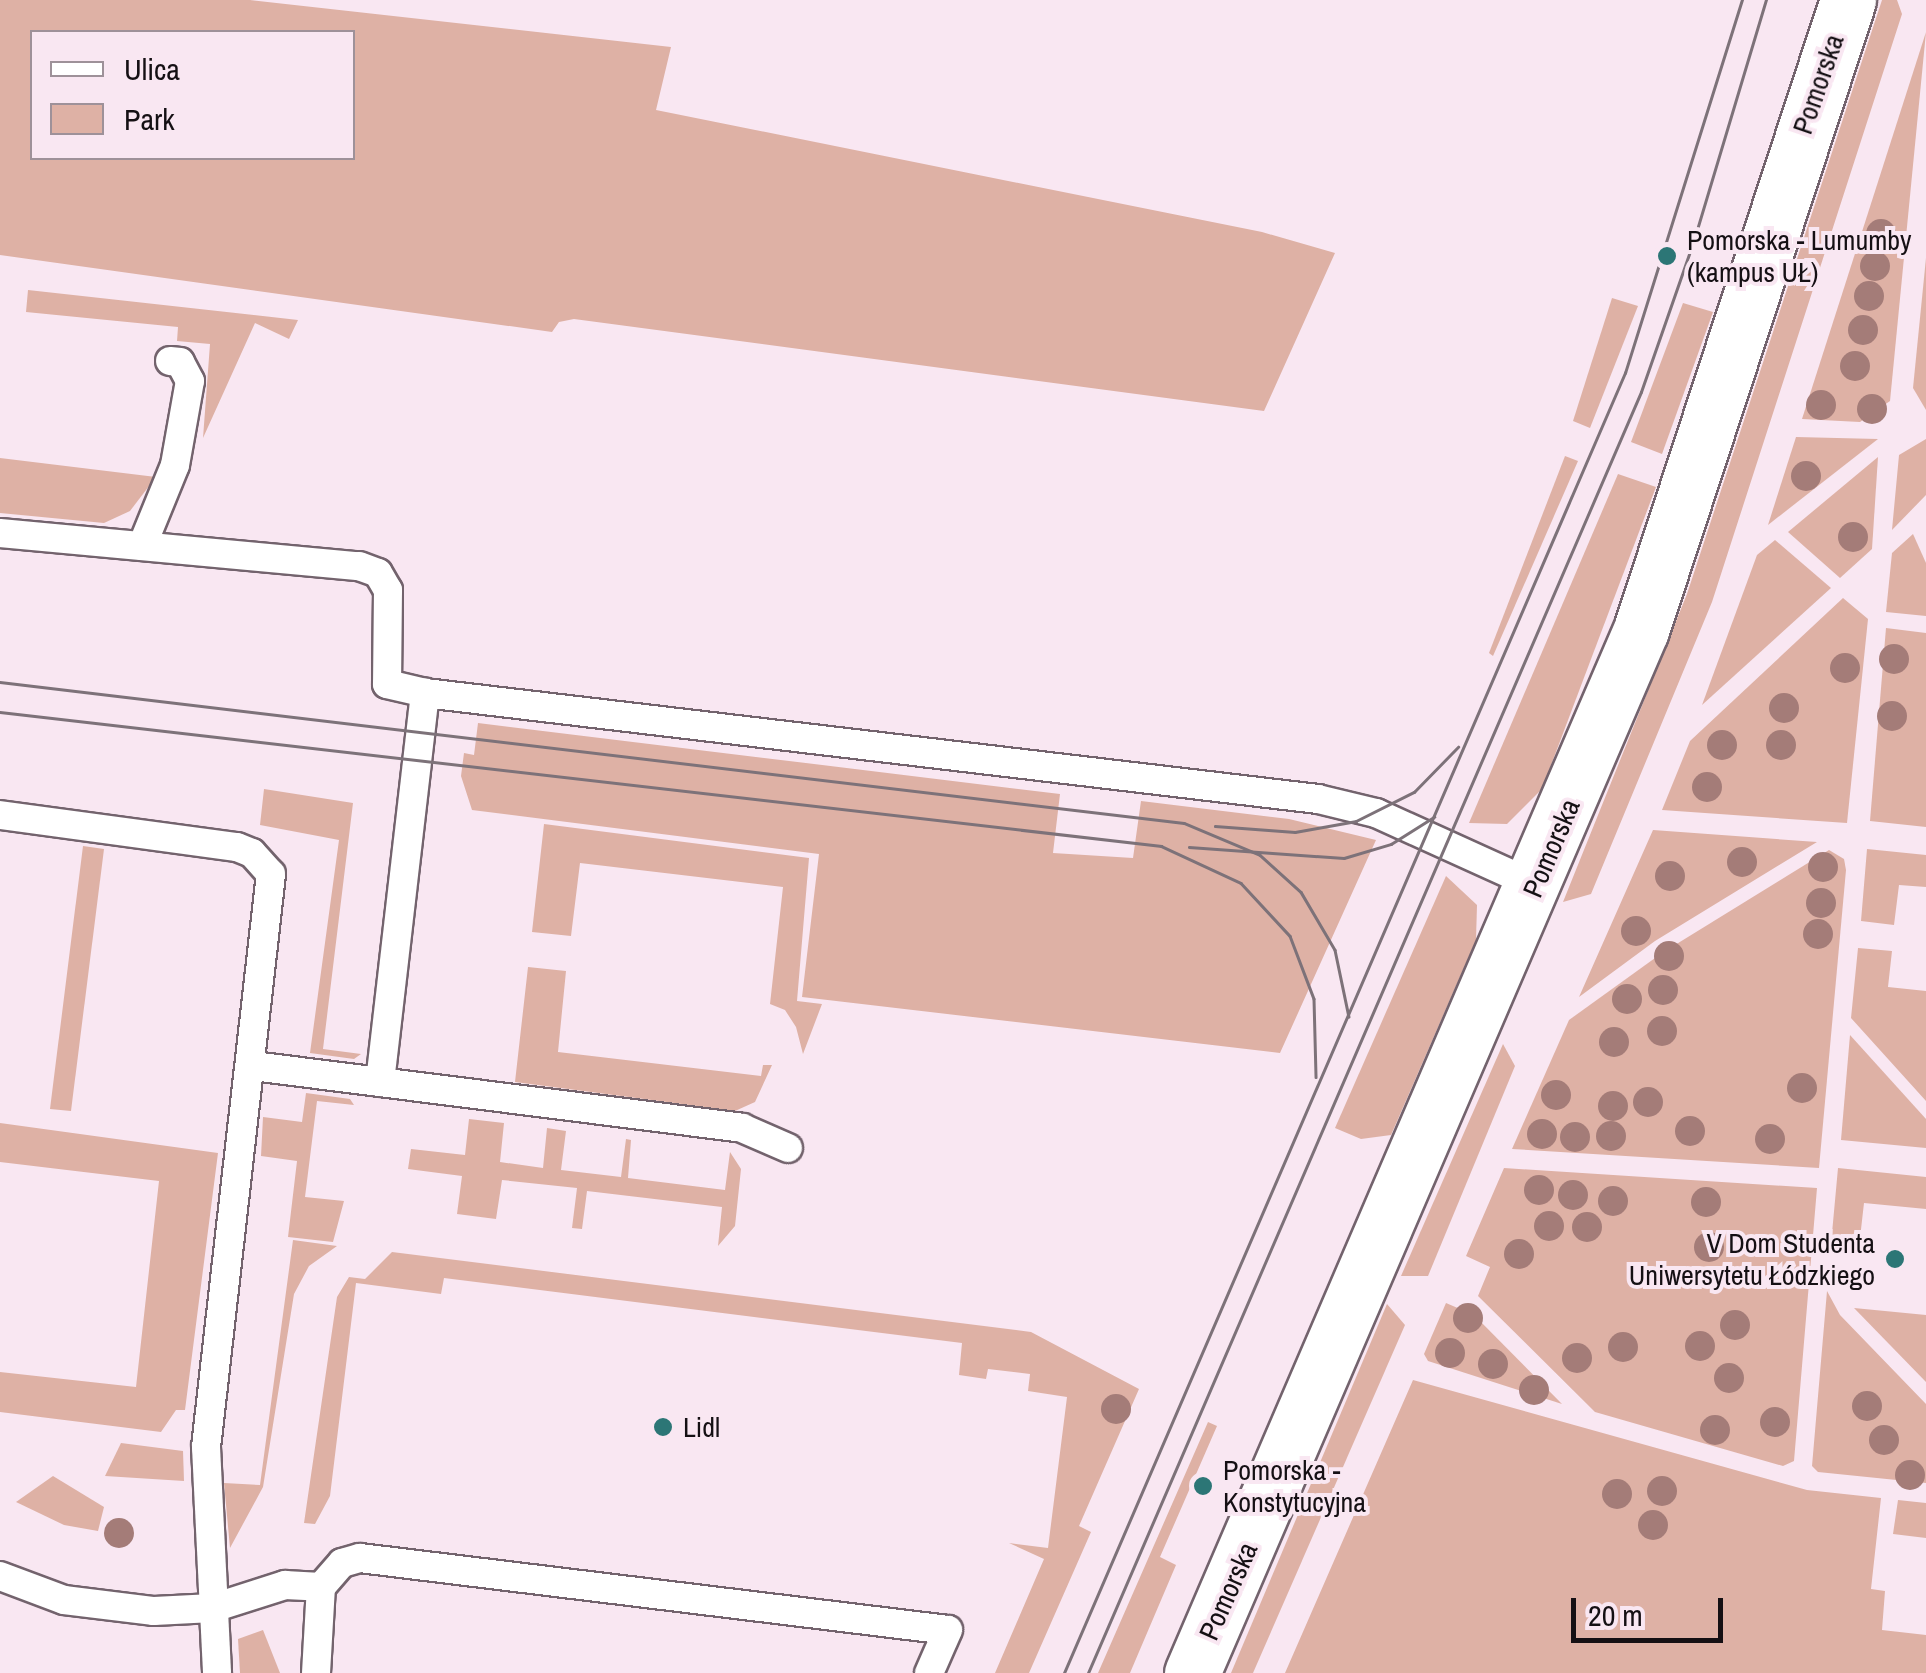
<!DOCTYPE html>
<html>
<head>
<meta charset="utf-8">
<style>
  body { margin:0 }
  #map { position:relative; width:1926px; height:1673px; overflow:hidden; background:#f9e7f2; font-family:"Archivo Narrow",sans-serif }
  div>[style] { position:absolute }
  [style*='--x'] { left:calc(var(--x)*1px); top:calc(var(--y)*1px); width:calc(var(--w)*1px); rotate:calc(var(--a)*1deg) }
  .green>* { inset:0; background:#deb1a5 }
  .roads { filter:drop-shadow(2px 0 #73636d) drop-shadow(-2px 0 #73636d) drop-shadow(0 2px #73636d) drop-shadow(0 -2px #73636d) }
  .lane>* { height:28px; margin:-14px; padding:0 14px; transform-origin:14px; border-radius:14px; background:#fff }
  .secondary>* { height:55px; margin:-27.5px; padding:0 27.5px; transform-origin:27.5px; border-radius:27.5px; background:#fff }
  .tram>* { height:2.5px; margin:-1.25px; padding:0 1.25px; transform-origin:1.25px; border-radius:1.25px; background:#7d7279 }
  .trees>* { width:30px; height:30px; margin:-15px; border-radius:50%; background:#a47c78 }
  .dots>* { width:28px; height:28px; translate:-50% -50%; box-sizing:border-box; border:5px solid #f9e7f2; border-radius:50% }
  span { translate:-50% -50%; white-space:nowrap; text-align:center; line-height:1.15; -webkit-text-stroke:8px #f9e7f2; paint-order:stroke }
  .street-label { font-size:28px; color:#151014 }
  .poi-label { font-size:28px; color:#151014 }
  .left { translate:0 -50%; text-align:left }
  .right { translate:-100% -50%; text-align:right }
  .legend { position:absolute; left:30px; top:30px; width:325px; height:130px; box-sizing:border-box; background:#f9e7f2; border:2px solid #9e9199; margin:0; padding:12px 18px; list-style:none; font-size:30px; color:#151014 }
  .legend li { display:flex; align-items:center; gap:20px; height:50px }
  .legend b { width:50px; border:2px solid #9e9199 }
  .scale { position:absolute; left:1571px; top:1598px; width:152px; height:45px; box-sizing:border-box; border:5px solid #151014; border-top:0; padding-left:12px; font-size:30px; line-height:35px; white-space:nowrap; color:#151014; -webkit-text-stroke:8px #f9e7f2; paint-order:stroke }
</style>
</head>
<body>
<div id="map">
  <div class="green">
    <div style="clip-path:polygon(evenodd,0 0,250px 0,671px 47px,656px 110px,1262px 232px,1335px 253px,1264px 411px,574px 319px,559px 322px,552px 332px,0 255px,0 0,352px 32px,352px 158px,32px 158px,32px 32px,352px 32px)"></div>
    <div style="clip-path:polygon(1882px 0,1897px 0,1902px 14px,1712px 602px,1591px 894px,1563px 902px,1687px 594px)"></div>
    <div style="clip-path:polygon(1926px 32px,1890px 401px,1860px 422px,1802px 419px)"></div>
    <div style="clip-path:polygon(1926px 258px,1926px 410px,1913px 388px)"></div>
    <div style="clip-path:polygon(28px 290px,298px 320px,289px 339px,255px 323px,203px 438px,210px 344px,177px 341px,178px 327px,26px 312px)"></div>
    <div style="clip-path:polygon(1612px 298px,1638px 306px,1590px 428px,1573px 421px)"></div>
    <div style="clip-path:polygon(1683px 303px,1713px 312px,1662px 454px,1631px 442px)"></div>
    <div style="clip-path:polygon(1796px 437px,1878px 439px,1768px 525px)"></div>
    <div style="clip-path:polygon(1926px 439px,1926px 495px,1892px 530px,1899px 455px)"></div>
    <div style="clip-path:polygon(1565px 456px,1578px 461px,1493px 656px,1489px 653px)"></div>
    <div style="clip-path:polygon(1878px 457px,1872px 549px,1840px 578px,1788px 532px)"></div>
    <div style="clip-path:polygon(0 458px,156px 477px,130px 511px,104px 523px,0 513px)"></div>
    <div style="clip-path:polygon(1618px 474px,1656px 487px,1542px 789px,1507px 824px,1469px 823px)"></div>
    <div style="clip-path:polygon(1913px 534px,1926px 563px,1926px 616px,1886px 612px,1892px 553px)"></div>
    <div style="clip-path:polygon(1775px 540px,1831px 588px,1702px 705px,1757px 555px)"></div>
    <div style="clip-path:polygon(1843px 598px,1868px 619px,1847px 823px,1662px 810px,1690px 741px)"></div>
    <div style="clip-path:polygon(1886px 628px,1926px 633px,1926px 827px,1870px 821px)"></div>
    <div style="clip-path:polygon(478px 723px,1060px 794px,1053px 853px,1133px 858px,1141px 801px,1289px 819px,1376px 840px,1280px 1053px,802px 997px,819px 854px,472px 810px,461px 776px,464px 753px,474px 755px)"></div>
    <div style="clip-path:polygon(264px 789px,353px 803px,323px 1049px,361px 1054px,354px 1059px,310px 1053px,339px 840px,260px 825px)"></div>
    <div style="clip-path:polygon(544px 824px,809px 858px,797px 1001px,822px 1004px,803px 1054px,796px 1027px,785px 1010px,770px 1004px,783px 887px,580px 863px,571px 936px,532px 932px)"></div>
    <div style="clip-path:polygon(1653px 830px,1817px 842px,1655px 941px,1579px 997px)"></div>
    <div style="clip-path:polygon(83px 846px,104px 849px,71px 1111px,50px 1109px)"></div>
    <div style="clip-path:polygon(1867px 849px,1926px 855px,1926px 887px,1899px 885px,1894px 925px,1861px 921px)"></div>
    <div style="clip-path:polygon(1829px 850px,1844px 859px,1846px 870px,1819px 1168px,1512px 1149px,1569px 1020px,1662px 953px)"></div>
    <div style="clip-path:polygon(1446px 876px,1477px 905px,1476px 940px,1391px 1135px,1361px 1139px,1335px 1128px)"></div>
    <div style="clip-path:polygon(1858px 948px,1892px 951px,1888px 987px,1926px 991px,1926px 1101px,1851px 1018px)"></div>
    <div style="clip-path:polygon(528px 967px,566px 971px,558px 1052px,761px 1076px,763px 1065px,772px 1065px,755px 1102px,735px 1111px,515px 1082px)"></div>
    <div style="clip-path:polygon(1850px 1035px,1926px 1119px,1926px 1148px,1841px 1140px)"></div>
    <div style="clip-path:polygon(1503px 1044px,1515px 1066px,1428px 1276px,1401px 1276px)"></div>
    <div style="clip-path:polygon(306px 1093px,350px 1099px,354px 1105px,317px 1101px,305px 1197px,344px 1201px,333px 1242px,288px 1237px,297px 1161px,261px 1156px,263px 1117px,302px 1122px)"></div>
    <div style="clip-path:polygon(469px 1119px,504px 1123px,500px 1162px,543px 1168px,547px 1128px,566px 1131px,561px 1170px,621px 1177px,626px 1139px,631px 1140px,628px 1178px,725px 1190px,730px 1152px,741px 1169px,735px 1226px,718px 1246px,722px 1207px,587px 1191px,582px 1229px,572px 1228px,577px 1188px,502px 1180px,496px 1219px,457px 1214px,462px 1176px,408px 1169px,411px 1149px,465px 1155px)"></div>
    <div style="clip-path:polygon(0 1123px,218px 1153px,185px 1410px,176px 1410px,161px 1432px,0 1412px,0 1372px,136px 1387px,159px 1181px,0 1162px)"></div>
    <div style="clip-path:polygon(1504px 1168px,1817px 1188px,1794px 1461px,1783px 1466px,1595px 1412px,1478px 1296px,1490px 1267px,1466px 1256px)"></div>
    <div style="clip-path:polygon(1838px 1168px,1926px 1177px,1926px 1209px,1864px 1203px,1859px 1247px,1831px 1244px)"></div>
    <div style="clip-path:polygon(293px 1240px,337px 1246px,309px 1266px,294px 1294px,263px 1487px,230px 1548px,224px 1483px,260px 1485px)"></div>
    <div style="clip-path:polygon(392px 1252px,1031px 1332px,1139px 1389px,1079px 1526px,1091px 1532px,1029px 1673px,995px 1673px,1044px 1559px,1009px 1543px,1048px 1548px,1067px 1397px,1028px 1391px,1030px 1374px,988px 1369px,986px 1379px,959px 1375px,962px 1343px,444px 1278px,441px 1294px,356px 1283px,330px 1496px,315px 1524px,304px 1523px,337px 1297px,349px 1277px,365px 1279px)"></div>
    <div style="clip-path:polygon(1827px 1291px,1840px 1315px,1926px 1404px,1926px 1483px,1818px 1472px,1812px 1466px)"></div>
    <div style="clip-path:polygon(1446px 1303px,1474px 1315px,1562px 1404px,1428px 1361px,1424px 1354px)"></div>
    <div style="clip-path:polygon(1387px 1304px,1405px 1325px,1253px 1673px,1231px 1673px)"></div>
    <div style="clip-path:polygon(1854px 1308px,1926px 1315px,1926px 1382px)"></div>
    <div style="clip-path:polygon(1413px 1380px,1807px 1490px,1881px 1498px,1871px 1589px,1885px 1591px,1882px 1630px,1926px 1635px,1926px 1673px,1285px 1673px)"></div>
    <div style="clip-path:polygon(1208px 1422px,1217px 1426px,1160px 1557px,1176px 1565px,1130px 1673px,1098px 1673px)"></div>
    <div style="clip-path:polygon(121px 1443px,183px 1451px,184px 1481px,105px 1476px)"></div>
    <div style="clip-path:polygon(53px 1476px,104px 1507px,98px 1531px,64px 1525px,16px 1502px)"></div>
    <div style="clip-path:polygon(1898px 1500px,1926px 1503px,1926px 1538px,1893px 1534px)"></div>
    <div style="clip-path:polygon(263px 1630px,280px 1673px,240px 1673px,238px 1639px)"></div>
  </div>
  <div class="roads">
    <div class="lane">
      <div style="--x:0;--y:533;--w:361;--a:5.3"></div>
      <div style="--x:359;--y:566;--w:20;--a:20"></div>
      <div style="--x:378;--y:573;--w:20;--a:60"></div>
      <div style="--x:388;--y:590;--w:94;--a:90.6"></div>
      <div style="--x:387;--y:684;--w:39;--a:13"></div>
      <div style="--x:142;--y:546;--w:87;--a:-67.8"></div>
      <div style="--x:175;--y:465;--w:85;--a:-79.9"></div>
      <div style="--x:190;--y:381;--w:21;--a:-118"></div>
      <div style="--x:180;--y:362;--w:10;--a:-174"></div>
      <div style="--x:0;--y:815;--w:239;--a:7.7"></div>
      <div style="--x:237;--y:847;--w:16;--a:22"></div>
      <div style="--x:252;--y:853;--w:28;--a:48"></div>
      <div style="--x:271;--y:874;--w:577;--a:96.47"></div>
      <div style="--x:206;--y:1447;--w:226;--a:87.2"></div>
      <div style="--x:253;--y:1066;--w:493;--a:7.2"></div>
      <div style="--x:742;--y:1128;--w:50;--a:23.5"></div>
      <div style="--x:380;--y:1082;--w:392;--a:-83.4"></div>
      <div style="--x:425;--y:693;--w:899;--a:6.77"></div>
      <div style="--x:1318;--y:799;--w:60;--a:13.6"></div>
      <div style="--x:1376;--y:813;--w:175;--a:24.4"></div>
      <div style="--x:0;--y:1576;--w:68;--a:20.6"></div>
      <div style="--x:64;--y:1600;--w:91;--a:7"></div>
      <div style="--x:154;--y:1611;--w:59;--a:-2.9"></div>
      <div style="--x:213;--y:1608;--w:76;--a:-17.7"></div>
      <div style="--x:285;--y:1585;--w:36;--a:3"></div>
      <div style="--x:316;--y:1673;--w:86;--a:-86.7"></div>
      <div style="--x:321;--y:1587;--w:32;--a:-49"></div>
      <div style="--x:342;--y:1563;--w:19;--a:-16"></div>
      <div style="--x:360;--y:1558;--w:592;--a:6.98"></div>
      <div style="--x:948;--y:1630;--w:47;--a:113.8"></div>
    </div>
    <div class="secondary">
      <div style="--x:1192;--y:1673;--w:1136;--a:-66.71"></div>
      <div style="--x:1641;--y:630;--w:663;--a:-71.81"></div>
    </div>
  </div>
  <div class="tram">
    <div style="--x:0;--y:682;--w:1192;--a:6.79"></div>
    <div style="--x:1184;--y:823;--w:82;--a:22.8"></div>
    <div style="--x:1260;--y:855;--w:55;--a:42.1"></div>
    <div style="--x:1301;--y:892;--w:67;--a:59.6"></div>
    <div style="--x:1335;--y:950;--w:68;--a:78.2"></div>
    <div style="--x:0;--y:712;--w:1169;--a:6.58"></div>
    <div style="--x:1161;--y:846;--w:88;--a:24.8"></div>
    <div style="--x:1241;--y:883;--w:72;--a:47.2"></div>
    <div style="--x:1290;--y:936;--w:67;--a:69.1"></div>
    <div style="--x:1314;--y:999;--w:78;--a:88.5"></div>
    <div style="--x:1215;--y:826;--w:80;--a:4.3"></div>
    <div style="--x:1295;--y:832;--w:62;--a:-10.2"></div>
    <div style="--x:1356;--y:821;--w:65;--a:-26.6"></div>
    <div style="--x:1414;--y:792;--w:63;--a:-45.6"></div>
    <div style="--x:1189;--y:847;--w:155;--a:4.1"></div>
    <div style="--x:1344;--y:858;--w:49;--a:-16.6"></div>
    <div style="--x:1391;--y:844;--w:51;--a:-32.1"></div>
    <div style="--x:1064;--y:1673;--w:1416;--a:-66.66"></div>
    <div style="--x:1625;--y:373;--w:391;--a:-72.6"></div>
    <div style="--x:1088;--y:1673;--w:1395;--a:-66.65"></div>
    <div style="--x:1641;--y:392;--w:158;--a:-70.8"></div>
    <div style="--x:1693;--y:243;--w:254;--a:-73.3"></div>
  </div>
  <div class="trees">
    <div style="left:1881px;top:234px"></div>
    <div style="left:1875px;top:266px"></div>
    <div style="left:1869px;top:296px"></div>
    <div style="left:1863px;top:330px"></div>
    <div style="left:1855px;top:366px"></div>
    <div style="left:1821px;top:405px"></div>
    <div style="left:1872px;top:409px"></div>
    <div style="left:1806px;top:476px"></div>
    <div style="left:1853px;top:537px"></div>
    <div style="left:1894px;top:659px"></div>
    <div style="left:1845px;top:668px"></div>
    <div style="left:1784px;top:708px"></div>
    <div style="left:1892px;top:716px"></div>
    <div style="left:1722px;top:745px"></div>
    <div style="left:1781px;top:745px"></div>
    <div style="left:1707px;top:787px"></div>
    <div style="left:1742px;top:862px"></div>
    <div style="left:1823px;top:867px"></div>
    <div style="left:1670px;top:876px"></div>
    <div style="left:1821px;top:903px"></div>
    <div style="left:1636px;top:931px"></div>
    <div style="left:1818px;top:934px"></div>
    <div style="left:1669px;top:956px"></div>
    <div style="left:1663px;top:990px"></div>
    <div style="left:1627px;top:999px"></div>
    <div style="left:1662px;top:1031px"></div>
    <div style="left:1614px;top:1042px"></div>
    <div style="left:1802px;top:1088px"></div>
    <div style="left:1556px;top:1095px"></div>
    <div style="left:1648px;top:1102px"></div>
    <div style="left:1613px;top:1106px"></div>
    <div style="left:1690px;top:1131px"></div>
    <div style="left:1542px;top:1134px"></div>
    <div style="left:1611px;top:1136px"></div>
    <div style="left:1575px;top:1137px"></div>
    <div style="left:1770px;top:1139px"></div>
    <div style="left:1539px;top:1190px"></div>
    <div style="left:1573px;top:1195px"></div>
    <div style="left:1613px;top:1201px"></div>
    <div style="left:1706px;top:1202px"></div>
    <div style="left:1549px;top:1226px"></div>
    <div style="left:1587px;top:1227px"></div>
    <div style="left:1709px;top:1247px"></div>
    <div style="left:1519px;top:1254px"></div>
    <div style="left:1468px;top:1318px"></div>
    <div style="left:1735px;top:1325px"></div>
    <div style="left:1700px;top:1346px"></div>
    <div style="left:1623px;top:1347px"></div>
    <div style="left:1450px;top:1353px"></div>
    <div style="left:1577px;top:1358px"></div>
    <div style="left:1493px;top:1364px"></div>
    <div style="left:1729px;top:1378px"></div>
    <div style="left:1534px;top:1390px"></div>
    <div style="left:1867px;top:1406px"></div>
    <div style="left:1116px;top:1409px"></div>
    <div style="left:1775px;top:1422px"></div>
    <div style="left:1715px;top:1430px"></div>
    <div style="left:1884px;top:1440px"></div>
    <div style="left:1910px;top:1475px"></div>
    <div style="left:1662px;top:1491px"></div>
    <div style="left:1617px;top:1494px"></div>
    <div style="left:1653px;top:1525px"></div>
    <div style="left:119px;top:1533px"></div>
  </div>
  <div class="dots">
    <div style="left:1667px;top:256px;background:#2c7676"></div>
    <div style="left:1895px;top:1259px;background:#2c7676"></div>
    <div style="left:663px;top:1427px;background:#2c7676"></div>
    <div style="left:1203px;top:1486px;background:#2c7676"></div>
  </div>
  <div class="street-label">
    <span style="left:1818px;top:84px;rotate:-71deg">Pomorska</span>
    <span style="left:1551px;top:848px;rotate:-67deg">Pomorska</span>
    <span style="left:1228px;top:1591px;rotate:-66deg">Pomorska</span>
  </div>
  <div class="poi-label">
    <span class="left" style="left:1687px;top:256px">Pomorska - Lumumby<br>(kampus UŁ)</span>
    <span class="right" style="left:1875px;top:1259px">V Dom Studenta<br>Uniwersytetu Łódzkiego</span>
    <span class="left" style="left:683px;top:1427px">Lidl</span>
    <span class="left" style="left:1223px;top:1486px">Pomorska -<br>Konstytucyjna</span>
  </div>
  <ul class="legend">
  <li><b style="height:12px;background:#fff"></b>Ulica</li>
  <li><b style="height:28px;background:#deb1a5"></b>Park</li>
  </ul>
  <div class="scale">20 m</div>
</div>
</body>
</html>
